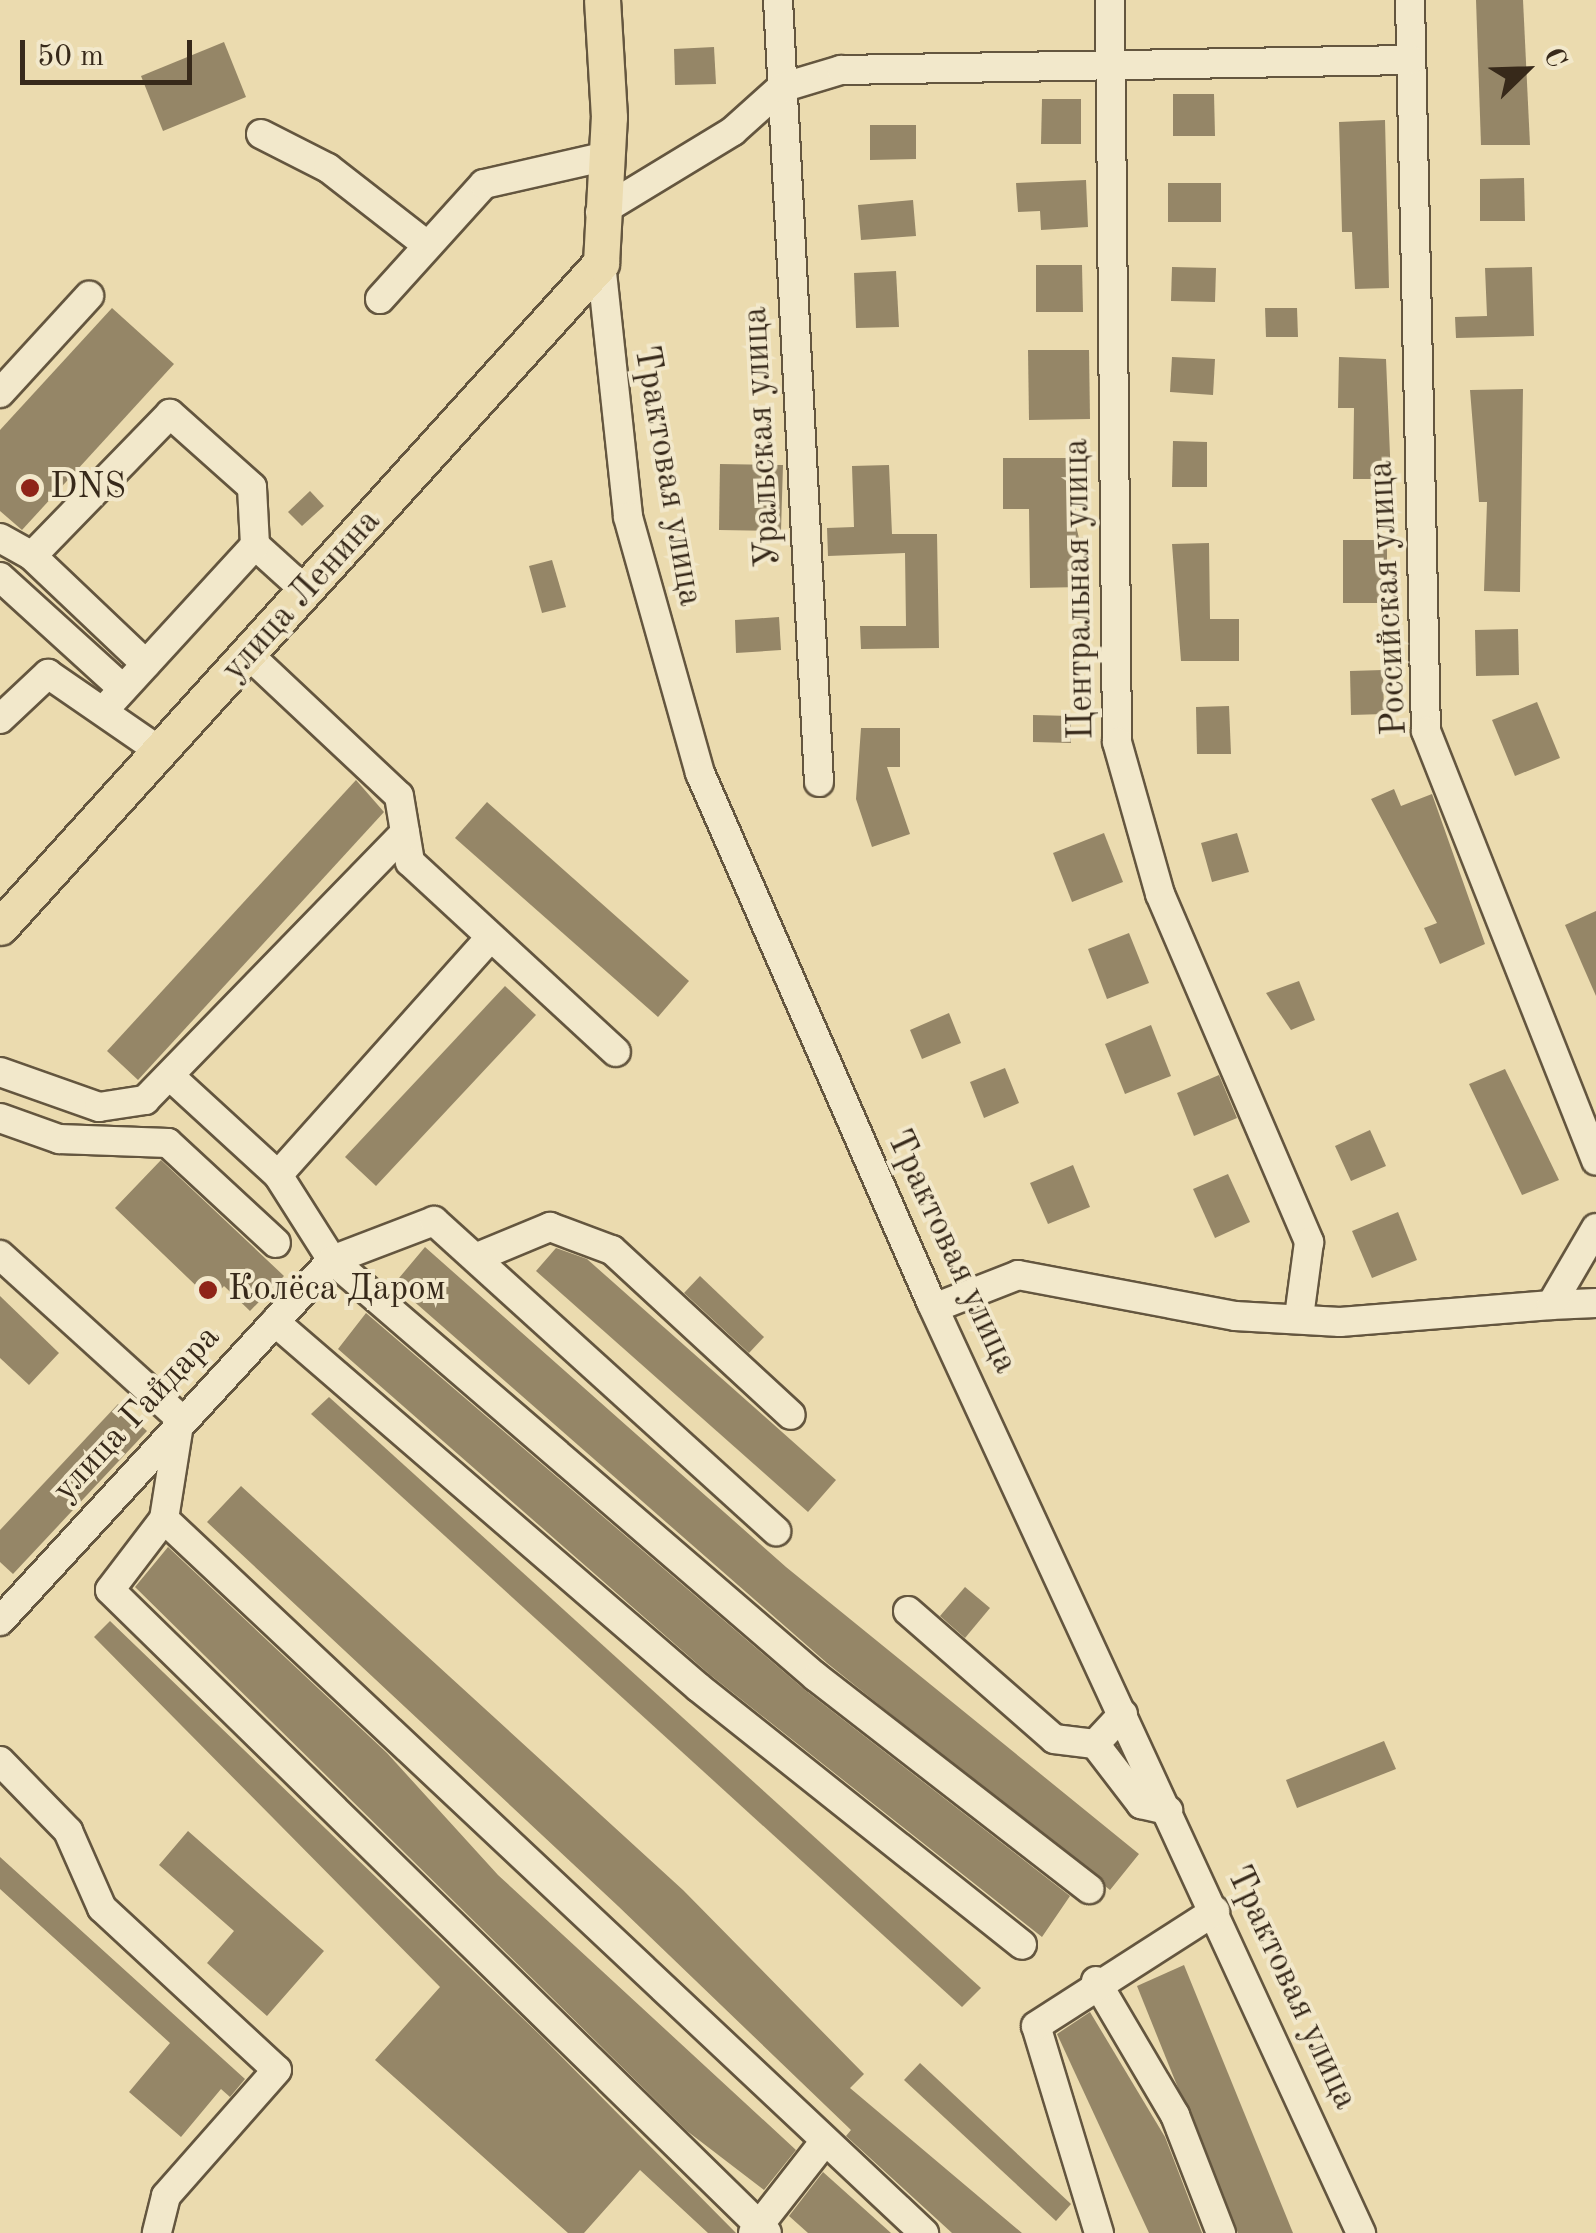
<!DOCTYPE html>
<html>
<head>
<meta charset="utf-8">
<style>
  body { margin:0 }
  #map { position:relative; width:1596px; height:2233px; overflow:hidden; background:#ebdbaf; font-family:"Old Standard TT",serif }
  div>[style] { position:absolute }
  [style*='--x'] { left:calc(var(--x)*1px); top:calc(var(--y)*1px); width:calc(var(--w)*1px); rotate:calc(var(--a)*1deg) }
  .building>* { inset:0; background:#958667 }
  .roads { filter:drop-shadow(2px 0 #64563f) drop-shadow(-2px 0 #64563f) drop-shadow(0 2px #64563f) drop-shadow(0 -2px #64563f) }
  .minor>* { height:28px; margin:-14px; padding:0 14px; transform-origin:14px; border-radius:14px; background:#f2e8cb }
  .major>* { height:35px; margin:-17.5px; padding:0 17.5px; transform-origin:17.5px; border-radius:17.5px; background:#ebdbaf }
  .dots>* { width:28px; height:28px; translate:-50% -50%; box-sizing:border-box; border:5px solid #f2e8cb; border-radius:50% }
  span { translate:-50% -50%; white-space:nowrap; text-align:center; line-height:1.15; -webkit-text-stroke:8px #f2e8cb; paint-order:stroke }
  .street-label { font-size:35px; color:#37291a }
  .poi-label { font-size:35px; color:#37291a }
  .left { translate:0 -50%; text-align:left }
  .north { position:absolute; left:1476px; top:20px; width:100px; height:100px; -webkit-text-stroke:8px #f2e8cb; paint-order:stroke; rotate:67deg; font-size:28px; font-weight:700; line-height:40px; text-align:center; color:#37291a }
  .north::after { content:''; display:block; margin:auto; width:35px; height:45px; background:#37291a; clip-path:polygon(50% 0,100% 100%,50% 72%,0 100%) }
  .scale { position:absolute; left:20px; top:40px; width:172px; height:45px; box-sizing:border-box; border:5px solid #37291a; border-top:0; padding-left:12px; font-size:30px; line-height:35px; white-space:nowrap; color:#37291a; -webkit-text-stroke:8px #f2e8cb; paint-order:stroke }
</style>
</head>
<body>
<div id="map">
  <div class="building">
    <div style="clip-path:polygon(1476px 0,1523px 0,1530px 145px,1481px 145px)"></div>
    <div style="clip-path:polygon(224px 42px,246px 97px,163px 131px,141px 76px)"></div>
    <div style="clip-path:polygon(714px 47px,716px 84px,675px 85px,674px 49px)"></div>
    <div style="clip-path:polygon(1173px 94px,1214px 94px,1215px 136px,1173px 136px)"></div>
    <div style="clip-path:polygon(1042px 99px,1081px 99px,1081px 144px,1041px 144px)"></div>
    <div style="clip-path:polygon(1385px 120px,1389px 288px,1355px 289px,1352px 232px,1342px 232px,1339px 122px)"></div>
    <div style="clip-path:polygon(870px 125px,916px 125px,916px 159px,870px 160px)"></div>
    <div style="clip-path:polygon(1524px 178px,1525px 221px,1480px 221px,1480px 179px)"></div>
    <div style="clip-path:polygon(1086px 180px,1088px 227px,1041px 230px,1040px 211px,1018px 212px,1016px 183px)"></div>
    <div style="clip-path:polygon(1168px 183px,1221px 183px,1221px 222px,1168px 222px)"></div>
    <div style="clip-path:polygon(913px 200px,916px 236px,861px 240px,858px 205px)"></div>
    <div style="clip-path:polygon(1036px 265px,1082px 265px,1083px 312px,1036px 312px)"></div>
    <div style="clip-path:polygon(1172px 267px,1216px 268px,1215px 302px,1171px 301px)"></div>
    <div style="clip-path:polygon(1532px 267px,1534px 336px,1456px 338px,1455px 317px,1487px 316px,1485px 268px)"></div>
    <div style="clip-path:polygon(896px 271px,899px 327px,856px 328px,854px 273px)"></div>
    <div style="clip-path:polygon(112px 308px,174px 364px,22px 530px,0 511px,0 430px)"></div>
    <div style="clip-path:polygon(1265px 308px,1297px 308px,1298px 337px,1266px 337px)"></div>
    <div style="clip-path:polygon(1028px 350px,1089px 350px,1090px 419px,1029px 420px)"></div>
    <div style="clip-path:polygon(1172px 357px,1215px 359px,1213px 395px,1170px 392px)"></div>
    <div style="clip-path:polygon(1339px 357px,1386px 359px,1391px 479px,1353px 479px,1354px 408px,1338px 408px)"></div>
    <div style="clip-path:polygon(1523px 389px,1520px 592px,1484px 591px,1487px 502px,1479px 502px,1470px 390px)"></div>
    <div style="clip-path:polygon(1173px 441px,1207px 442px,1207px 487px,1172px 487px)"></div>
    <div style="clip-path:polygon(1003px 458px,1075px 458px,1076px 526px,1079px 538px,1092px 537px,1082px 587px,1030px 588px,1029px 509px,1003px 509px)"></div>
    <div style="clip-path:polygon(720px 464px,783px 465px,781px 531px,719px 530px)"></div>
    <div style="clip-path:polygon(889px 465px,892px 534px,937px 534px,939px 648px,861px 649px,860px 626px,906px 626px,905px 553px,828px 556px,827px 528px,854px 527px,852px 466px)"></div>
    <div style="clip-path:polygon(310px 491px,324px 506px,302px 526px,288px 512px)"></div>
    <div style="clip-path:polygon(1343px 540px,1387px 540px,1387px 603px,1343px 603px)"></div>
    <div style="clip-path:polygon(1209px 543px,1210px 619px,1239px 619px,1239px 661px,1181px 661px,1172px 544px)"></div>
    <div style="clip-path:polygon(552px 560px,566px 607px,542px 613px,529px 566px)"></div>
    <div style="clip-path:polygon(779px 617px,781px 650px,736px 653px,735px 620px)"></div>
    <div style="clip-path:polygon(1518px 629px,1519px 675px,1476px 676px,1475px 630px)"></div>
    <div style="clip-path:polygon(1383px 670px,1384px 714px,1351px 715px,1350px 671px)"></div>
    <div style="clip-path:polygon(1537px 702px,1560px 758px,1515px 776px,1492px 720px)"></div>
    <div style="clip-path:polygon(1229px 706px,1231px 754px,1197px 754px,1196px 707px)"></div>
    <div style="clip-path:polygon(1033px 715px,1071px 716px,1071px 743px,1033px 742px)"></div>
    <div style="clip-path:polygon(861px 728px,900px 728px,900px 767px,887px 767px,910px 834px,872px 847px,856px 799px)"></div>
    <div style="clip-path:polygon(356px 780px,384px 812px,138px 1080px,107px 1051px)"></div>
    <div style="clip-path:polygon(1394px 789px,1401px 806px,1432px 794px,1485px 944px,1440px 964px,1424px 928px,1437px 923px,1371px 799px)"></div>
    <div style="clip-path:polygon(487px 802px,689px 981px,658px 1017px,455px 838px)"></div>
    <div style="clip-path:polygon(1104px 833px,1123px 882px,1072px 902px,1053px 853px)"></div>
    <div style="clip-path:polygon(1237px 833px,1249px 872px,1212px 882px,1201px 843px)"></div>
    <div style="clip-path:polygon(1596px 911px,1596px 996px,1565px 925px)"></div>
    <div style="clip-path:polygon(1129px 933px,1149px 983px,1107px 999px,1088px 949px)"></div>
    <div style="clip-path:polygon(1299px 981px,1315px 1020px,1291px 1030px,1266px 993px)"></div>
    <div style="clip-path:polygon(505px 986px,536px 1015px,376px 1186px,345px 1157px)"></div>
    <div style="clip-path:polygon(949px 1013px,961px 1043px,922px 1059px,910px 1030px)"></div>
    <div style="clip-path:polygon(1151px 1025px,1171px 1076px,1125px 1094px,1105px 1044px)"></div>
    <div style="clip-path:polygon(1005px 1068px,1019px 1103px,984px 1118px,970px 1082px)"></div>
    <div style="clip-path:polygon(1505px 1069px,1559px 1180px,1522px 1195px,1469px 1084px)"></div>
    <div style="clip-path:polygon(1219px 1075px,1237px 1118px,1194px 1136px,1177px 1093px)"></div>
    <div style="clip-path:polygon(1370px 1130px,1386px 1166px,1351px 1181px,1335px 1146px)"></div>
    <div style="clip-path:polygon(161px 1160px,284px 1276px,250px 1311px,224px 1286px,211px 1300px,115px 1208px)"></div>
    <div style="clip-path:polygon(1073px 1165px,1090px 1207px,1048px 1224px,1030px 1183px)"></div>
    <div style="clip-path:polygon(1228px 1174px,1250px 1222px,1215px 1238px,1193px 1189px)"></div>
    <div style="clip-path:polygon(1398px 1212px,1417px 1260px,1372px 1278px,1352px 1231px)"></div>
    <div style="clip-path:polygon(425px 1247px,786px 1567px,1139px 1854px,1110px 1890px,827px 1663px,394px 1284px)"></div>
    <div style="clip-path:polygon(556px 1248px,587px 1259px,836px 1480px,808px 1512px,536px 1271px)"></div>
    <div style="clip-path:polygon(700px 1276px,764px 1337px,749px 1353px,684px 1293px)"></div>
    <div style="clip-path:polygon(0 1296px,59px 1353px,29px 1385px,0 1358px)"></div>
    <div style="clip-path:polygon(366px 1313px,805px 1690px,1070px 1896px,1042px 1937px,709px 1674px,338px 1349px)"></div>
    <div style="clip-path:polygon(329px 1397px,981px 1988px,962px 2007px,311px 1414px)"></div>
    <div style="clip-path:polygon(118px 1404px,147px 1431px,13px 1574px,0 1562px,0 1530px)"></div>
    <div style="clip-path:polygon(241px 1486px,683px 1890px,864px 2074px,850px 2088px,1022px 2233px,952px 2233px,846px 2136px,851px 2130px,618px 1906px,207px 1522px)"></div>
    <div style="clip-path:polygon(168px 1547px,387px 1753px,498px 1875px,796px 2150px,764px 2190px,687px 2131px,135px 1587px)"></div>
    <div style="clip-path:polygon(965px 1587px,990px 1608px,965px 1638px,940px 1616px)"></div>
    <div style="clip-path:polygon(110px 1621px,541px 2036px,736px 2233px,708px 2233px,640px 2170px,584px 2233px,568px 2233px,375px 2060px,440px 1987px,94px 1637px)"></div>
    <div style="clip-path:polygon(1384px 1741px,1396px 1769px,1297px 1808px,1286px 1780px)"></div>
    <div style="clip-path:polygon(188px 1831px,324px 1951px,267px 2016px,207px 1963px,234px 1931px,159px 1865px)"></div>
    <div style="clip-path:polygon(0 1857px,245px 2079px,230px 2097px,221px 2089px,181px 2137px,129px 2092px,170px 2043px,0 1889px)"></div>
    <div style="clip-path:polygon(1184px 1965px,1293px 2233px,1238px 2233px,1174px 2078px,1137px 1986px)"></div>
    <div style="clip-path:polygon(1090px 2012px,1165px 2137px,1202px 2233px,1149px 2233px,1057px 2034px)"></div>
    <div style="clip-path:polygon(920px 2063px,1071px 2204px,1056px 2221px,904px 2080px)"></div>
    <div style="clip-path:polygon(823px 2172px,891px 2233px,808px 2233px,789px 2216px)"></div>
  </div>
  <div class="roads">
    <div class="minor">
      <div style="--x:778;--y:0;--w:783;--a:87"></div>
      <div style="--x:1110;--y:0;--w:742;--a:89.46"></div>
      <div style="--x:1117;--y:742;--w:158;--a:74.2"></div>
      <div style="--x:1160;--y:894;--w:379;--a:66.8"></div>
      <div style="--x:1309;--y:1242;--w:76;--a:97.6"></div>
      <div style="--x:1410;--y:0;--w:731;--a:88.75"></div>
      <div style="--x:1426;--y:731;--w:462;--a:68.4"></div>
      <div style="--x:261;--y:134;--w:75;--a:26.9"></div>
      <div style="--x:328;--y:168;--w:120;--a:37.9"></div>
      <div style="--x:600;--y:212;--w:156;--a:-31.3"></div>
      <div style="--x:733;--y:131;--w:64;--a:-41.9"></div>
      <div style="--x:781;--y:88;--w:63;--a:-16.7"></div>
      <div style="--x:841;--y:70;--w:570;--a:-1.01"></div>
      <div style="--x:601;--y:263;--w:255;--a:83.9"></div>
      <div style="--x:628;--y:517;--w:266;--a:74.3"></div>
      <div style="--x:700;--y:773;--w:577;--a:66.41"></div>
      <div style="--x:931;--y:1302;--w:1026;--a:65.21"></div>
      <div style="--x:380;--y:299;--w:155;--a:-47.9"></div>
      <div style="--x:484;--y:184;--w:126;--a:-12.8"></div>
      <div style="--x:0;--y:393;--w:132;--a:-47.5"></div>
      <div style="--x:0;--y:538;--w:37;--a:29"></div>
      <div style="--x:255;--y:545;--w:70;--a:42.1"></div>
      <div style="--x:0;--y:577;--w:166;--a:42.3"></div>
      <div style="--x:250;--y:656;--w:204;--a:43.2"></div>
      <div style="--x:399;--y:796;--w:67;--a:80.5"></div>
      <div style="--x:410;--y:862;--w:280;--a:42.7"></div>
      <div style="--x:104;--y:710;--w:224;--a:-47.5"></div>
      <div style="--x:255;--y:545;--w:58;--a:-93"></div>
      <div style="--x:252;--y:487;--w:110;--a:-138.3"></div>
      <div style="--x:170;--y:414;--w:198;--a:134.2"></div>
      <div style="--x:32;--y:556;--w:157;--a:43.5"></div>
      <div style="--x:0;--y:719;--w:66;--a:-43.2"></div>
      <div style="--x:48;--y:674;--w:137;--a:34.6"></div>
      <div style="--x:0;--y:1072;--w:105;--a:19.5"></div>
      <div style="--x:99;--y:1107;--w:47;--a:-8.7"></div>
      <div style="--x:145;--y:1100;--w:373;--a:-45.8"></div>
      <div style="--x:171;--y:1077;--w:145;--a:42.5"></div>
      <div style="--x:278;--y:1175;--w:319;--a:-48.2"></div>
      <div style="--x:0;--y:1118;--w:63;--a:19.6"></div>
      <div style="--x:59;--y:1139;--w:109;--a:2.1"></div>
      <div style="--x:168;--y:1143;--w:147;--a:42.8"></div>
      <div style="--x:278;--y:1175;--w:101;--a:57.6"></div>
      <div style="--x:332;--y:1260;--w:639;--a:40.75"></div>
      <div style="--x:816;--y:1677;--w:346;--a:37.8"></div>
      <div style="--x:0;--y:1255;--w:243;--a:42.2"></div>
      <div style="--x:180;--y:1418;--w:102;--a:99"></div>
      <div style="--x:164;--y:1519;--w:89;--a:127.3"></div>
      <div style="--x:110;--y:1590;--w:919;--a:44.38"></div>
      <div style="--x:480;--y:1256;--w:76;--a:-22.5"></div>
      <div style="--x:550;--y:1227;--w:66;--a:20.4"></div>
      <div style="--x:612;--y:1250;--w:243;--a:42.7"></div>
      <div style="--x:1551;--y:1305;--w:45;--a:-2.5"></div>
      <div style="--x:934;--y:1308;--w:90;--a:-21.4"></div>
      <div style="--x:1018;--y:1275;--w:221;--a:10.7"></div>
      <div style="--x:1235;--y:1316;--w:105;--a:3.3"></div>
      <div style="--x:1340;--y:1322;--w:212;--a:-4.6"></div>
      <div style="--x:1551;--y:1305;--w:89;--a:-59.7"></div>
      <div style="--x:275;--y:1322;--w:559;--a:40.79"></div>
      <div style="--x:698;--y:1687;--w:414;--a:38.5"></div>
      <div style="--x:164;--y:1519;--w:1043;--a:43.21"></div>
      <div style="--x:908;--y:1611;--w:194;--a:41.2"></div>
      <div style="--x:1054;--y:1739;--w:41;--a:7"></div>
      <div style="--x:1095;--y:1744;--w:41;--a:-47"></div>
      <div style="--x:0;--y:1621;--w:490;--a:-47.4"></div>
      <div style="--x:332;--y:1260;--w:109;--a:-20.9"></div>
      <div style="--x:434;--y:1221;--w:462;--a:42.2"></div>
      <div style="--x:1095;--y:1744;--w:76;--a:52.5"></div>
      <div style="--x:1141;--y:1804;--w:28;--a:13"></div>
      <div style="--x:0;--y:1761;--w:98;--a:45.8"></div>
      <div style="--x:68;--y:1831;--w:84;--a:66.2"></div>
      <div style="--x:102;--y:1908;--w:238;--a:42.8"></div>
      <div style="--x:277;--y:2070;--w:168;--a:131.4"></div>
      <div style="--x:166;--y:2196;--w:38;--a:104"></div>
      <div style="--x:1096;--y:1981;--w:156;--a:59.5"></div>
      <div style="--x:1175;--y:2115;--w:127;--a:68.7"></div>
      <div style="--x:753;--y:2233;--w:117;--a:-52"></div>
      <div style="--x:1099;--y:2233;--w:216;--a:-106.9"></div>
      <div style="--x:1036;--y:2026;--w:213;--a:-32.7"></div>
    </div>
    <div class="major">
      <div style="--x:0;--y:927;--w:896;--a:-47.85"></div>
      <div style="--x:601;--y:263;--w:146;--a:-86.9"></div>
      <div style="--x:609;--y:117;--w:117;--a:-93.4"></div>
    </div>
  </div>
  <div class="dots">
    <div style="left:30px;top:488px;background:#8f2418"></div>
    <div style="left:208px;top:1290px;background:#8f2418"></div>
  </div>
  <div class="street-label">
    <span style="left:763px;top:437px;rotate:-93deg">Уральская улица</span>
    <span style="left:667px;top:476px;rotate:80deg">Трактовая улица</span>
    <span style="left:1080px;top:589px;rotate:-91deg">Центральная улица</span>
    <span style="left:302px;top:596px;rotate:-48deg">улица Ленина</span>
    <span style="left:1389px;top:598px;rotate:-93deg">Российская улица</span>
    <span style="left:951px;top:1252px;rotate:65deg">Трактовая улица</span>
    <span style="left:137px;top:1414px;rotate:-47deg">улица Гайдара</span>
    <span style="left:1291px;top:1988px;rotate:65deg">Трактовая улица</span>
  </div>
  <div class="poi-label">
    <span class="left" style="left:50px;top:488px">DNS</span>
    <span class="left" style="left:228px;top:1290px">Колёса Даром</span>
  </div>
  <div class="north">С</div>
  <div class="scale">50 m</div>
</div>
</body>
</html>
